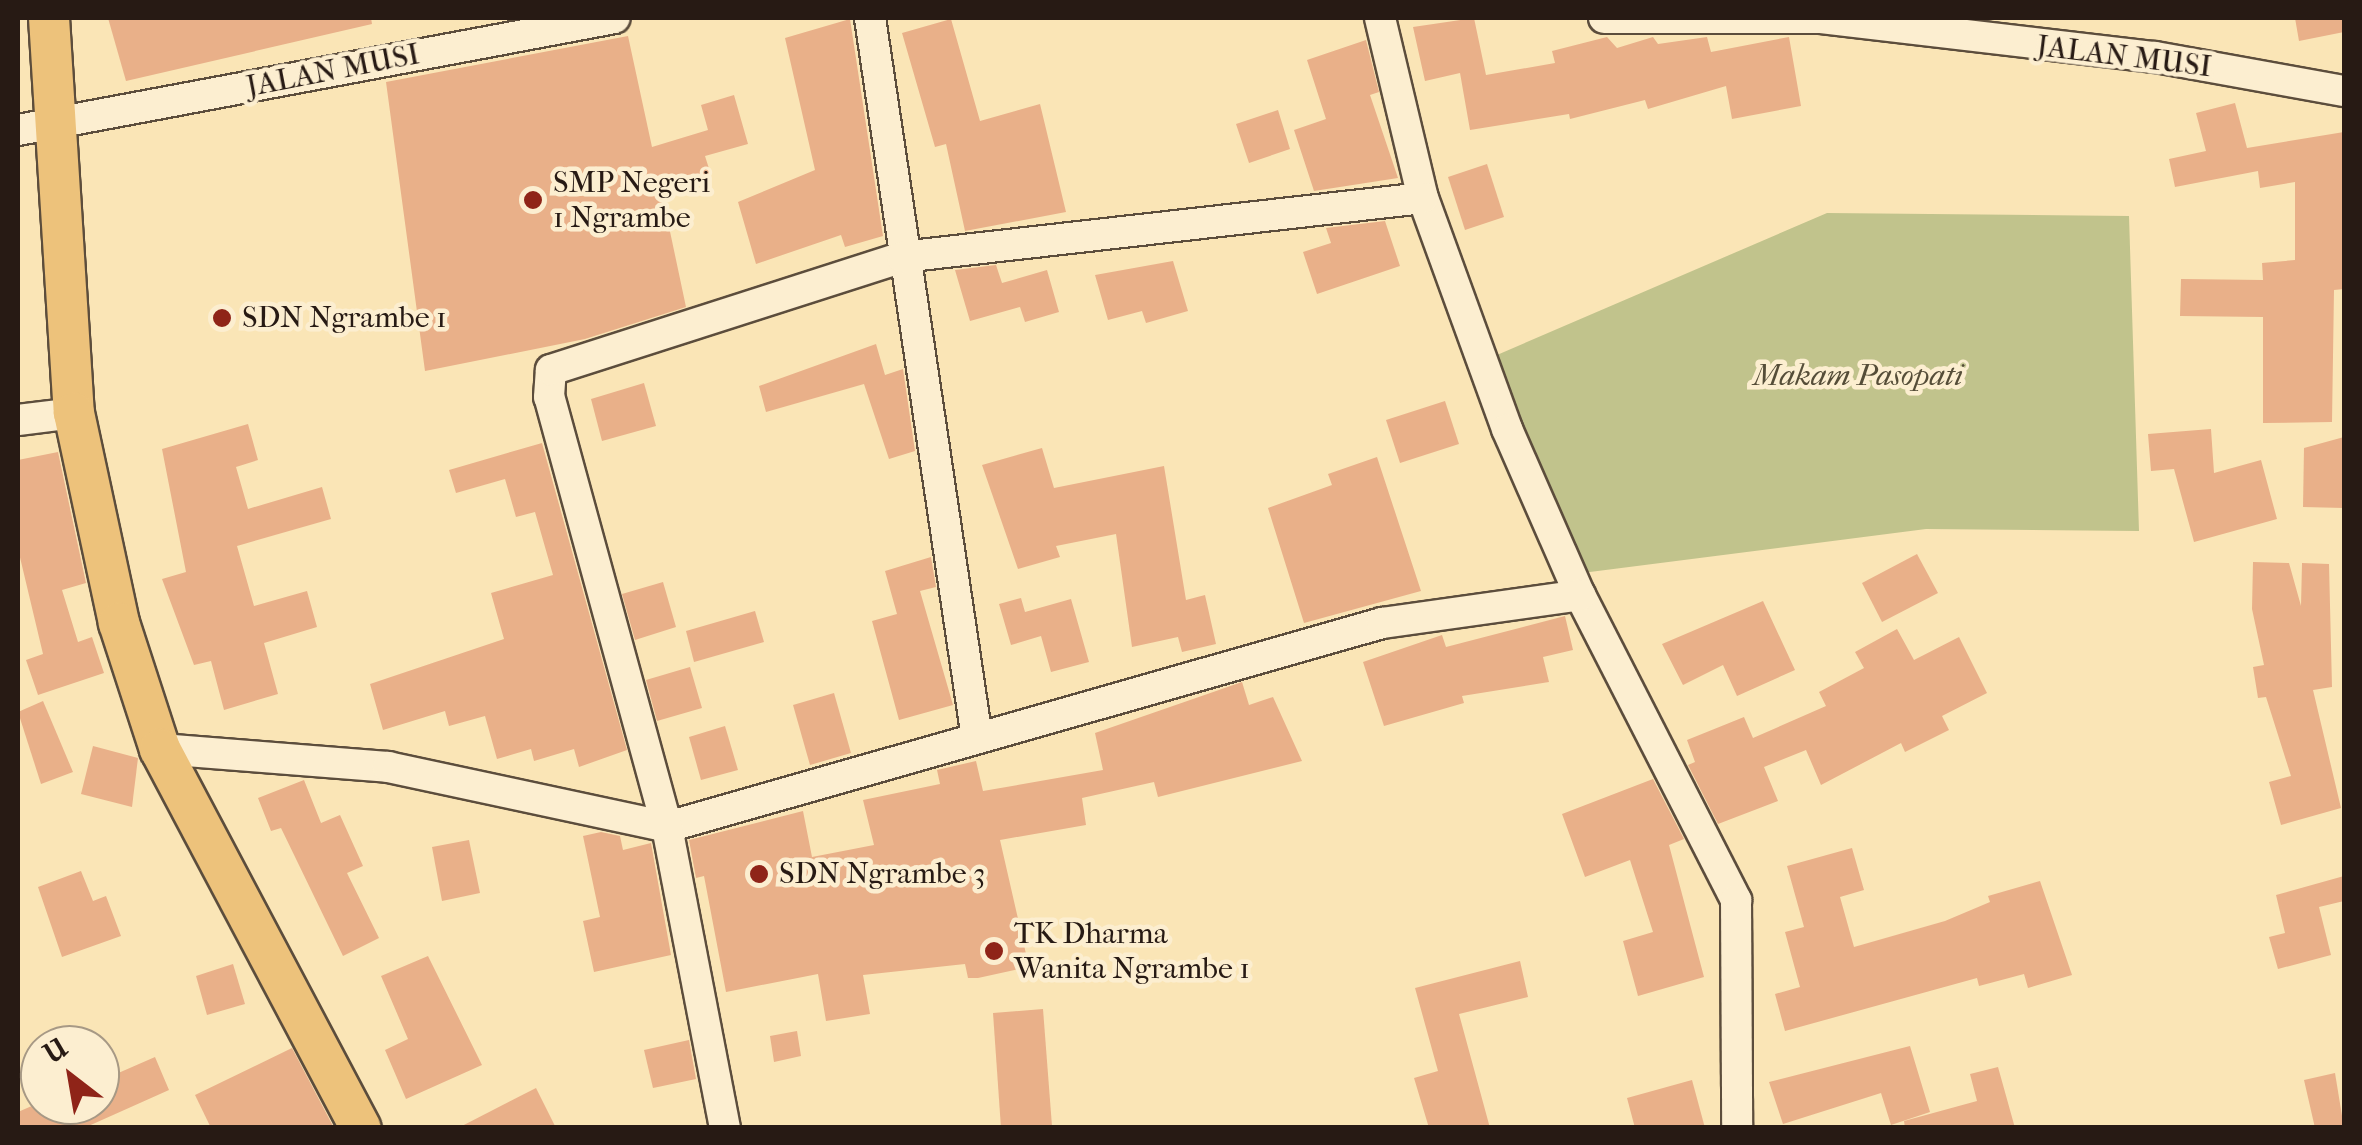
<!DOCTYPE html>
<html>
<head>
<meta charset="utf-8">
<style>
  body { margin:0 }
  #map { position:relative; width:2362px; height:1145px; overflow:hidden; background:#fae5b6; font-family:"IM FELL French Canon",serif }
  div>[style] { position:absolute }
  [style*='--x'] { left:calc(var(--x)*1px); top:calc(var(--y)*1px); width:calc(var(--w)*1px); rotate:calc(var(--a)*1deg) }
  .green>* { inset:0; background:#c1c38c }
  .building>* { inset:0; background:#e9b089 }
  .roads { filter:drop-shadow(2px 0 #5c4d3c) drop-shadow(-2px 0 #5c4d3c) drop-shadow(0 2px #5c4d3c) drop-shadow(0 -2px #5c4d3c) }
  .minor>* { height:30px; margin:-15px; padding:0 15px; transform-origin:15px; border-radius:15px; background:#fceed0 }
  .major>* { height:40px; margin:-20px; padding:0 20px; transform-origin:20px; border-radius:20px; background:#edc27b }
  .dots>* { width:28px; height:28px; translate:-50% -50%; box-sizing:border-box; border:5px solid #fceed0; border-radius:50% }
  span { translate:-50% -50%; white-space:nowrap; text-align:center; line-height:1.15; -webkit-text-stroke:9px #fceed0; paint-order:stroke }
  .street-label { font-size:30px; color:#271a14 }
  .poi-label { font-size:30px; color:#271a14 }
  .left { translate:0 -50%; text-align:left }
  .park-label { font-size:30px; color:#554d38; font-style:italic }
  .frame { position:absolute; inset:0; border:20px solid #271a14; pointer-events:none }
  .north { position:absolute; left:20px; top:1025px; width:100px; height:100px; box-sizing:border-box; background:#fceed0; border:2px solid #a79985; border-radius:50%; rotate:329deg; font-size:28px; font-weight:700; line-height:40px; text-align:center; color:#271a14 }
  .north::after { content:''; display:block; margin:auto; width:35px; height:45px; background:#8f2418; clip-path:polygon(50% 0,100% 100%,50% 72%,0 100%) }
</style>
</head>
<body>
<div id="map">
  <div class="green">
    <div style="clip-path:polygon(1827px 213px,2129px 216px,2139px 531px,1926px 529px,1582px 573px,1490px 358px)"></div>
  </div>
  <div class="building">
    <div style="clip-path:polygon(108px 18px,371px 18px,372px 24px,126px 81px)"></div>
    <div style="clip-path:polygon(1474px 18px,1486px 75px,1555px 63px,1552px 51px,1607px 37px,1617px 48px,1653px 37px,1658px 44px,1707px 37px,1711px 52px,1789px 37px,1801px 106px,1732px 119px,1726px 86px,1648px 109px,1645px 100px,1570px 119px,1569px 114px,1470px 130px,1460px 73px,1425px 81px,1413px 27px)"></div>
    <div style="clip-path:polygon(2295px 18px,2344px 18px,2344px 32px,2299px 41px)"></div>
    <div style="clip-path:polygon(850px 19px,883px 236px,845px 247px,841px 235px,756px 264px,738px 202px,815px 170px,785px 38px)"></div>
    <div style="clip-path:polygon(951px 19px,980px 121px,1040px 104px,1066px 212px,965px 231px,946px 144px,935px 147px,902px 33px)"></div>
    <div style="clip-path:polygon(628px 36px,652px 147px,708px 130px,701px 105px,734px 95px,748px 144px,705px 156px,711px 175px,661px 189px,686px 307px,585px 339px,425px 371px,386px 82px)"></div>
    <div style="clip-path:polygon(1366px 40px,1379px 92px,1370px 95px,1398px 178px,1314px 191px,1294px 130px,1326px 119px,1307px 60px)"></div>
    <div style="clip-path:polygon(2235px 103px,2247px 148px,2344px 132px,2344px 289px,2334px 290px,2332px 422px,2263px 423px,2263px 317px,2180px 316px,2181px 279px,2263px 280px,2262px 263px,2295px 260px,2295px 182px,2260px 188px,2258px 171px,2175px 187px,2169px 159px,2206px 151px,2196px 113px)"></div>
    <div style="clip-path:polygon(1278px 110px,1290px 149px,1249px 163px,1236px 124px)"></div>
    <div style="clip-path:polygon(1487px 164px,1504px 217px,1465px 230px,1448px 177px)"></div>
    <div style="clip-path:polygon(1385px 221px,1400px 266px,1317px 294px,1303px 252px,1331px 243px,1326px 228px)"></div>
    <div style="clip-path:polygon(1173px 261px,1188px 311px,1146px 323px,1142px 311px,1108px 320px,1095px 275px)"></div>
    <div style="clip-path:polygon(996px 265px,1002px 283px,1047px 270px,1059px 312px,1025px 322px,1020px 307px,970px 321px,955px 270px)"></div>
    <div style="clip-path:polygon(876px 344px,885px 375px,903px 369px,915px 451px,889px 459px,864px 384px,766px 412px,759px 386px)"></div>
    <div style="clip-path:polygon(644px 383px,656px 426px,602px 441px,591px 399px)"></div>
    <div style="clip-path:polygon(1445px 401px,1459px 444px,1400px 463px,1386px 420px)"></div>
    <div style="clip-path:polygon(248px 424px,258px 460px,236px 467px,248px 509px,322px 487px,331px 519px,237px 546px,254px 606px,307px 591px,317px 627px,264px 643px,278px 694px,224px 710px,211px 661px,194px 665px,162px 579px,186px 572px,162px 449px)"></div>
    <div style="clip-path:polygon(2211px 429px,2214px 473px,2261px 460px,2277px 519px,2194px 542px,2174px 469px,2151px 471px,2148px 434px)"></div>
    <div style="clip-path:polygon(2344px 437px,2344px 508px,2303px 507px,2304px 448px)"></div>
    <div style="clip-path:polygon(542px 443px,627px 750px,579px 767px,574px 749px,534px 761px,531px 749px,497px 759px,485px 716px,449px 726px,445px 711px,383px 730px,370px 684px,504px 639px,491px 593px,553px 575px,535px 512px,516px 517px,505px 479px,456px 493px,449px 470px)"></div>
    <div style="clip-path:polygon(1042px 448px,1054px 488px,1164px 466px,1186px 600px,1205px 595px,1216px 644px,1182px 652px,1178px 637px,1132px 647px,1116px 534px,1056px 546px,1060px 557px,1018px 569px,982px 465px)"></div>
    <div style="clip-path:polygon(58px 452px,86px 583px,62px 590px,78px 642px,92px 637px,104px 673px,38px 695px,26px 660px,43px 654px,18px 549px,18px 460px)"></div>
    <div style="clip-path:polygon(1377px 457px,1421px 591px,1304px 623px,1268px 508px,1332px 485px,1328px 474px)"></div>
    <div style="clip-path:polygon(1917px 554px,1938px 593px,1882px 622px,1862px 583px)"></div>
    <div style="clip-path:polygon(931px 557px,936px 587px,920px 591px,953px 705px,899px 720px,872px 621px,897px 614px,885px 571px)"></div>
    <div style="clip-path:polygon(2253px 562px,2289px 563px,2301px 606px,2302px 563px,2329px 564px,2332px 687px,2313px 690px,2341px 808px,2281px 825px,2269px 782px,2291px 776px,2266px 697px,2258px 698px,2253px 667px,2264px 665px,2252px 609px)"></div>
    <div style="clip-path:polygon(663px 582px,676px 627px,635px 640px,622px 594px)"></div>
    <div style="clip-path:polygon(1021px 598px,1025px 612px,1071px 599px,1089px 662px,1051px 672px,1041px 636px,1011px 645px,999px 604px)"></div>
    <div style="clip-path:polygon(1763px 601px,1795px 670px,1737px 696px,1723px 665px,1683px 685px,1662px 644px)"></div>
    <div style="clip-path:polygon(755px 611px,764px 642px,694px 662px,686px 631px)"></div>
    <div style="clip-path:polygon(1565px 616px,1573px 650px,1543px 657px,1549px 682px,1462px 696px,1464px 703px,1384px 726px,1363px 662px,1442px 635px,1446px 647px)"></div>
    <div style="clip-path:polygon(1897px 629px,1914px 660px,1959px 637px,1987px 693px,1942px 716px,1949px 730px,1905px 752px,1901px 743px,1821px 785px,1806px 750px,1764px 767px,1778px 801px,1718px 824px,1688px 765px,1695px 762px,1687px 740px,1744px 717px,1753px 738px,1826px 706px,1819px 692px,1864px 668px,1855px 652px)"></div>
    <div style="clip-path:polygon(690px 667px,702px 708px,657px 721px,646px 680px)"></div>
    <div style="clip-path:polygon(1242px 682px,1249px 705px,1273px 697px,1302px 761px,1158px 797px,1154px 782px,1082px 798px,1086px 825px,1000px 840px,1029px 967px,978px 978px,968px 978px,965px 964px,863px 975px,870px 1014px,826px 1021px,818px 974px,726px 992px,704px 876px,696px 878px,689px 840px,803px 811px,812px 857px,874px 845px,863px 800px,940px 784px,937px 770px,976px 761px,983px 791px,1103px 770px,1095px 733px)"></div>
    <div style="clip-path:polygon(834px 693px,851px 753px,810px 765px,793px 705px)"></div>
    <div style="clip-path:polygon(43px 701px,73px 772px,41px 784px,18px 712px)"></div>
    <div style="clip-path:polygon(725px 726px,738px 770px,701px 780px,689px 737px)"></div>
    <div style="clip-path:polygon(93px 746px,138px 758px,132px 807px,81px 794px)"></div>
    <div style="clip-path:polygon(1653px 779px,1684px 839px,1669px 845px,1704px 977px,1638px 996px,1623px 941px,1653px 932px,1630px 860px,1585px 877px,1562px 814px)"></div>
    <div style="clip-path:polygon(304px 780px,321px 823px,340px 815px,363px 866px,347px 873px,379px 938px,343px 956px,281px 828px,271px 831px,258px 798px)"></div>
    <div style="clip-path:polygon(601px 832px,620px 836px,623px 850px,651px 843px,671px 955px,594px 972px,583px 921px,600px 917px,583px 836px)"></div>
    <div style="clip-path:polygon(469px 840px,480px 893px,442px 901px,432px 847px)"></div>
    <div style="clip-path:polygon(1852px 848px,1864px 890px,1840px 897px,1854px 947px,1945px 921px,1990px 902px,1988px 896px,2040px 881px,2072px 975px,2028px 988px,2024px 974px,1979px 986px,1977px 978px,1785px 1031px,1775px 994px,1800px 987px,1785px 932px,1804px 927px,1787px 866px)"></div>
    <div style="clip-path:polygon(81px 871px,93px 901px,106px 896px,121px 936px,62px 957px,38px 887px)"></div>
    <div style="clip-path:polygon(2344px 876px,2344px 901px,2319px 907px,2331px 955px,2278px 969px,2269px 937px,2285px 933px,2276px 895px)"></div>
    <div style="clip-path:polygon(428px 956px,482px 1065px,406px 1099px,385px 1050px,408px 1039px,381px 976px)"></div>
    <div style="clip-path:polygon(1520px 961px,1528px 997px,1459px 1014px,1490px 1128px,1429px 1128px,1414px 1078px,1438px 1071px,1415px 988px)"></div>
    <div style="clip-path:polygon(233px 964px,245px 1004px,207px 1015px,196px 976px)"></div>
    <div style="clip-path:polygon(1043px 1009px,1052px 1126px,1001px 1128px,993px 1013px)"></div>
    <div style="clip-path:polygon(797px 1031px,801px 1056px,774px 1062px,770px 1036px)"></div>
    <div style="clip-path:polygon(689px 1040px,696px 1079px,653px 1088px,644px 1050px)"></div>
    <div style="clip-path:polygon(1910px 1046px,1930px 1112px,1891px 1125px,1881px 1093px,1783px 1124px,1769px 1082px)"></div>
    <div style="clip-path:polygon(292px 1048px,334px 1128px,211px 1128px,195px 1095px)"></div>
    <div style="clip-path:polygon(155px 1057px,169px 1090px,84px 1128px,18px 1128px,18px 1112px,34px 1105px,100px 1105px,100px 1081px)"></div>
    <div style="clip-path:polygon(1998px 1067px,2015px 1128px,1905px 1128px,1904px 1121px,1977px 1101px,1970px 1074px)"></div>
    <div style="clip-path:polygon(2335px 1073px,2344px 1128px,2315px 1128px,2304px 1080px)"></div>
    <div style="clip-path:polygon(1692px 1080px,1705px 1128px,1635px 1128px,1627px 1098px)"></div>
    <div style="clip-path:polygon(536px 1088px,556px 1128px,458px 1128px)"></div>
  </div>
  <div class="roads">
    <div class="minor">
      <div style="--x:870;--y:18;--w:728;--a:81.55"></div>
      <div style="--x:1380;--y:18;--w:185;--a:76.6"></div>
      <div style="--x:1423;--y:198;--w:246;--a:70"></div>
      <div style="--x:1507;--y:429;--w:181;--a:66.3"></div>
      <div style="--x:1580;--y:595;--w:343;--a:62.9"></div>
      <div style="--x:1736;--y:900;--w:228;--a:89.7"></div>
      <div style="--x:1604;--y:18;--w:217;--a:0"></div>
      <div style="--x:1821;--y:18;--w:336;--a:6.7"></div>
      <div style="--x:2155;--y:57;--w:192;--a:10.2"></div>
      <div style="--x:18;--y:130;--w:607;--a:-10.63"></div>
      <div style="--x:18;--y:420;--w:56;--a:-7.1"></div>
      <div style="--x:160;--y:749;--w:229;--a:4.5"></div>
      <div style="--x:388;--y:767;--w:285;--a:12.1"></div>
      <div style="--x:667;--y:827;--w:744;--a:-15.92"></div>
      <div style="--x:1382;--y:623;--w:200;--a:-8"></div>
      <div style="--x:725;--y:1128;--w:307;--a:-100.9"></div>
      <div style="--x:667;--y:827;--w:446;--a:-105.3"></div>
      <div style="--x:549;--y:397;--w:27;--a:-86"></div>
      <div style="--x:551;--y:370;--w:369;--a:-17.8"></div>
      <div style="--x:902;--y:257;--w:524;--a:-6.46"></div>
    </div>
    <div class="major">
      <div style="--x:49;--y:18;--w:396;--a:86.4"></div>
      <div style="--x:74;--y:413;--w:215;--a:77.9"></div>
      <div style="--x:119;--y:623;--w:133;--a:72"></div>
      <div style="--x:160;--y:749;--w:429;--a:62.1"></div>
    </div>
  </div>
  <div class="dots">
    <div style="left:533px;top:200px;background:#8f2418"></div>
    <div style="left:222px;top:318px;background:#8f2418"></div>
    <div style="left:759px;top:874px;background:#8f2418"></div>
    <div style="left:994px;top:951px;background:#8f2418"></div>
  </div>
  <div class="street-label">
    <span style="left:2124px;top:57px;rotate:7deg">JALAN MUSI</span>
    <span style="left:333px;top:71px;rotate:-11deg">JALAN MUSI</span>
  </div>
  <div class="poi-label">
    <span class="left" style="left:553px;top:200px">SMP Negeri<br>1 Ngrambe</span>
    <span class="left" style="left:242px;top:318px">SDN Ngrambe 1</span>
    <span class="left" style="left:779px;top:874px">SDN Ngrambe 3</span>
    <span class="left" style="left:1014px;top:951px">TK Dharma<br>Wanita Ngrambe 1</span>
  </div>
  <div class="park-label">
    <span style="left:1858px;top:376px">Makam Pasopati</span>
  </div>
  <div class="frame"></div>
  <div class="north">U</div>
</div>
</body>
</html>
